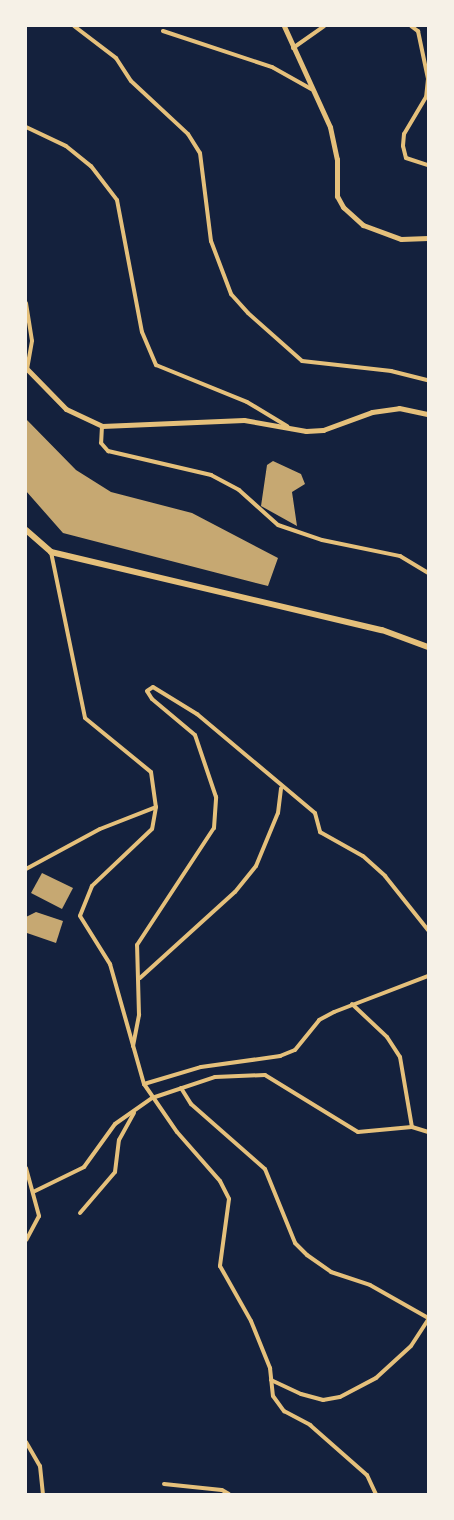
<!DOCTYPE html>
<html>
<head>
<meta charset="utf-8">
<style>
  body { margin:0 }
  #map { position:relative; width:454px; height:1520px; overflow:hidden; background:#14213d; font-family:Figtree,sans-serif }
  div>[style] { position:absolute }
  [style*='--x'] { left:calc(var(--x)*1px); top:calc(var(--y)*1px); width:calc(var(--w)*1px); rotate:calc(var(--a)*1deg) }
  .building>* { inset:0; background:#c6a872 }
  .minor>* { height:4px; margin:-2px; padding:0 2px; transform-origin:2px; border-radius:2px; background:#e5c07b }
  .tertiary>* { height:5px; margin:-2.5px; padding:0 2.5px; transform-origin:2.5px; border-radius:2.5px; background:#e5c07b }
  .primary>* { height:6px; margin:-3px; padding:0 3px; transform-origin:3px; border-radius:3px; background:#e5c07b }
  span { translate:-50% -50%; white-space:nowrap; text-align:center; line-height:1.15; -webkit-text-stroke:5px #f6f1e7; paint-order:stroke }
  .frame { position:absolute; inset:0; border:27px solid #f6f1e7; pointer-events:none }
</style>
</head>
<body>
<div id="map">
  <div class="building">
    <div style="clip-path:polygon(26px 419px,76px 470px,111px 492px,192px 513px,278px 558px,268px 586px,63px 533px,26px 491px)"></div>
    <div style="clip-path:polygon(273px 461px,301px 474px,305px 484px,292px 492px,297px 526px,261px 506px,267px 465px)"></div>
    <div style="clip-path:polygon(42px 873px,73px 888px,62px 909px,31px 893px)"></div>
    <div style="clip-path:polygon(36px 912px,63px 921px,56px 943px,27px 933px,26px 917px)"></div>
  </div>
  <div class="minor">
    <div style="--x:74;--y:26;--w:53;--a:37.3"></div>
    <div style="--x:116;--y:58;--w:27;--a:57"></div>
    <div style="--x:131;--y:81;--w:78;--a:42.9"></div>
    <div style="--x:188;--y:134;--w:22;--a:58"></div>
    <div style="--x:200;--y:153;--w:89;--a:82.9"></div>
    <div style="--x:211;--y:241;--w:57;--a:69.3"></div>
    <div style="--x:231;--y:294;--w:25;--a:48"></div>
    <div style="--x:248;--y:313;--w:72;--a:41.6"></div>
    <div style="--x:302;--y:361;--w:90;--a:6.4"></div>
    <div style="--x:391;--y:371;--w:38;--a:14"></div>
    <div style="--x:411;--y:26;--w:9;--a:36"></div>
    <div style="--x:418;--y:31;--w:49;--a:78.2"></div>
    <div style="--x:428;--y:79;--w:18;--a:96"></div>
    <div style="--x:426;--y:97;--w:43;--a:120.7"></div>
    <div style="--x:404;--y:134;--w:12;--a:95"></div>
    <div style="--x:403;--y:146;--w:12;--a:76"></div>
    <div style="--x:406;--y:158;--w:23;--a:18"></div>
    <div style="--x:163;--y:31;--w:115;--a:18.3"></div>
    <div style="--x:272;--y:67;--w:45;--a:29.4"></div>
    <div style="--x:293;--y:48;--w:38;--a:-35"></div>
    <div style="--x:26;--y:127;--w:44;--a:25.4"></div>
    <div style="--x:66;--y:146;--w:32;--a:39"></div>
    <div style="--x:91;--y:166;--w:43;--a:52.6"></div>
    <div style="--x:117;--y:200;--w:134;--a:79.3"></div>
    <div style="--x:142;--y:332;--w:36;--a:67"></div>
    <div style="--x:156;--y:365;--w:98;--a:22.1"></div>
    <div style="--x:247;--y:402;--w:47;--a:31"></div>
    <div style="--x:26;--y:303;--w:38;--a:81"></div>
    <div style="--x:32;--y:341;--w:27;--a:100"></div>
    <div style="--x:102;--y:426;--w:17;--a:93"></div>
    <div style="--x:101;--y:443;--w:11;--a:49"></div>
    <div style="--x:108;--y:451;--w:106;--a:13.1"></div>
    <div style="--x:211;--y:475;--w:32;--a:28"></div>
    <div style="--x:239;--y:490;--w:52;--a:41.9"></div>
    <div style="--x:278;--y:525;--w:46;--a:18.8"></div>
    <div style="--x:322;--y:540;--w:80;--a:11.6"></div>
    <div style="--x:400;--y:556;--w:33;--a:31"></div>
    <div style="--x:51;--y:552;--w:169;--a:78.4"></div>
    <div style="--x:85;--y:718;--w:85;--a:39.3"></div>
    <div style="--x:151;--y:772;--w:35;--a:82"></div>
    <div style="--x:156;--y:807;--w:22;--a:100"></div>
    <div style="--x:152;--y:829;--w:83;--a:136.5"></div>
    <div style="--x:92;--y:886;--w:32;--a:112"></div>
    <div style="--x:80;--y:916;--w:57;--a:58"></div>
    <div style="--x:110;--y:964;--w:125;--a:74.2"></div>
    <div style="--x:144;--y:1084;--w:58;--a:55.5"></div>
    <div style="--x:177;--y:1132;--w:65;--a:48.7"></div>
    <div style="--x:220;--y:1181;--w:20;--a:63"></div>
    <div style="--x:229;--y:1199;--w:68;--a:97.7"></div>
    <div style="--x:220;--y:1266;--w:63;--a:60.6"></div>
    <div style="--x:251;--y:1321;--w:51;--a:68"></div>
    <div style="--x:270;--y:1368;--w:28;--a:84"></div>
    <div style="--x:273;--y:1396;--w:19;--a:54"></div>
    <div style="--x:284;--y:1411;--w:30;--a:28"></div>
    <div style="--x:310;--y:1425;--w:76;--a:41.3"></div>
    <div style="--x:367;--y:1475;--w:21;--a:65"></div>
    <div style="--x:26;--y:869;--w:84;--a:-28.4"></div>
    <div style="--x:100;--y:829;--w:60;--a:-21.4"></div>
    <div style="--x:140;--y:978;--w:128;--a:-42.2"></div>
    <div style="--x:235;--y:892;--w:33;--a:-51"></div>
    <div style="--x:256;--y:866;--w:57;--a:-67.5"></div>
    <div style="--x:278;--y:813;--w:25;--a:-83"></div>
    <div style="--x:352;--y:1004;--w:48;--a:43.3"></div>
    <div style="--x:387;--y:1037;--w:24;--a:57"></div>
    <div style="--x:400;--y:1057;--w:71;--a:80.3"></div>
    <div style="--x:133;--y:1046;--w:32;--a:-79"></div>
    <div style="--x:139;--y:1015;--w:70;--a:-91.6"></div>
    <div style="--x:137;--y:945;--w:140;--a:-56.7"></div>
    <div style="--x:214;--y:828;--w:31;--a:-86"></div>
    <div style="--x:216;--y:797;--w:65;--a:-108.7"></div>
    <div style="--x:195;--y:735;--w:56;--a:-140.1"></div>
    <div style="--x:152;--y:699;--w:9;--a:-122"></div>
    <div style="--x:147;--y:691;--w:7;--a:-34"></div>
    <div style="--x:153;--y:687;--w:52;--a:31.5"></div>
    <div style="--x:197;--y:714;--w:154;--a:40"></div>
    <div style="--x:315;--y:813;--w:20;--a:75"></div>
    <div style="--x:320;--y:832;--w:49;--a:29.2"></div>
    <div style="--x:363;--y:856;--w:30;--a:42"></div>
    <div style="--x:385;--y:876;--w:69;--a:51.5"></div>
    <div style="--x:144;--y:1084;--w:59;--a:-16.6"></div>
    <div style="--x:201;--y:1067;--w:80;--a:-7.9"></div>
    <div style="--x:280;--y:1056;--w:16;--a:-22"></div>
    <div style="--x:295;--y:1050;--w:38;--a:-51"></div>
    <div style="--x:319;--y:1020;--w:17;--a:-28"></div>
    <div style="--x:334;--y:1012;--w:101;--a:-21"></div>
    <div style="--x:181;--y:1088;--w:19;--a:58"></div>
    <div style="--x:191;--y:1104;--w:98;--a:41.3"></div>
    <div style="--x:265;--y:1169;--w:80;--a:67.9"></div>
    <div style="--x:295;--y:1243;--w:17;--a:45"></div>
    <div style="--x:307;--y:1255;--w:29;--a:35"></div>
    <div style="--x:331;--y:1272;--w:41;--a:18.4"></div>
    <div style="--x:370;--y:1285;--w:67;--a:29.6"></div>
    <div style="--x:26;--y:1168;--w:50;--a:74.8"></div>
    <div style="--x:39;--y:1216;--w:27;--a:118"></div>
    <div style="--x:33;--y:1192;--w:57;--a:-26.1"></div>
    <div style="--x:84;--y:1167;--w:53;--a:-54.2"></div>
    <div style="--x:115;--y:1124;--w:45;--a:-35.1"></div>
    <div style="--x:152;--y:1098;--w:66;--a:-18.4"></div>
    <div style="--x:215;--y:1077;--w:50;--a:-2.3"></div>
    <div style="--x:265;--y:1075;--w:109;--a:31.5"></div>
    <div style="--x:358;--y:1132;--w:54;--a:-5.3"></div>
    <div style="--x:412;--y:1127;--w:17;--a:17"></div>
    <div style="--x:80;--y:1213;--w:54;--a:-49.5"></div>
    <div style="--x:115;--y:1172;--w:32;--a:-83"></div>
    <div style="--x:119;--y:1140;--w:31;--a:-61"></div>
    <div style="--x:271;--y:1380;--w:33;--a:25"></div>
    <div style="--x:301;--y:1394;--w:23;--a:15"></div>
    <div style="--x:323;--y:1400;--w:17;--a:-10"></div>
    <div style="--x:340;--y:1397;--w:41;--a:-27.8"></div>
    <div style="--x:376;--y:1378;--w:47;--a:-42.4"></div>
    <div style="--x:411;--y:1346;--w:31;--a:-57"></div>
    <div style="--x:26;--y:1442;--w:28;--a:60"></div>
    <div style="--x:40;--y:1466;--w:28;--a:84"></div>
    <div style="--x:164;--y:1484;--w:58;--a:5.9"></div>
    <div style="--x:222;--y:1490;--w:8;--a:30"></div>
  </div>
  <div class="tertiary">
    <div style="--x:284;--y:26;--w:111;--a:65.5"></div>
    <div style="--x:330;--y:127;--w:33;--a:78"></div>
    <div style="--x:337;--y:159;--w:37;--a:90"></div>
    <div style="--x:337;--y:196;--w:13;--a:61"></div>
    <div style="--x:343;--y:207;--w:27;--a:42"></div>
    <div style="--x:363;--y:225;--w:40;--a:20.2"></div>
    <div style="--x:401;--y:239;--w:27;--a:-2"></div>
    <div style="--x:26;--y:368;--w:57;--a:45.7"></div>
    <div style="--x:66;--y:409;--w:40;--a:25"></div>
    <div style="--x:102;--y:426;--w:142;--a:-2.4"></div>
    <div style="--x:244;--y:420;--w:63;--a:10.1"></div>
    <div style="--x:306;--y:431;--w:17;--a:-3"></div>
    <div style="--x:323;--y:430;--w:52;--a:-20.2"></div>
    <div style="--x:372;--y:412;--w:27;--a:-8"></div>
    <div style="--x:399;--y:408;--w:30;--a:12"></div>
  </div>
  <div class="primary">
    <div style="--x:26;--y:530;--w:33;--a:41"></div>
    <div style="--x:51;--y:552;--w:340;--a:13.3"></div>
    <div style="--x:382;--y:630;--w:49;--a:20.3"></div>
  </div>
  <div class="frame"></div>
</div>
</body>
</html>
